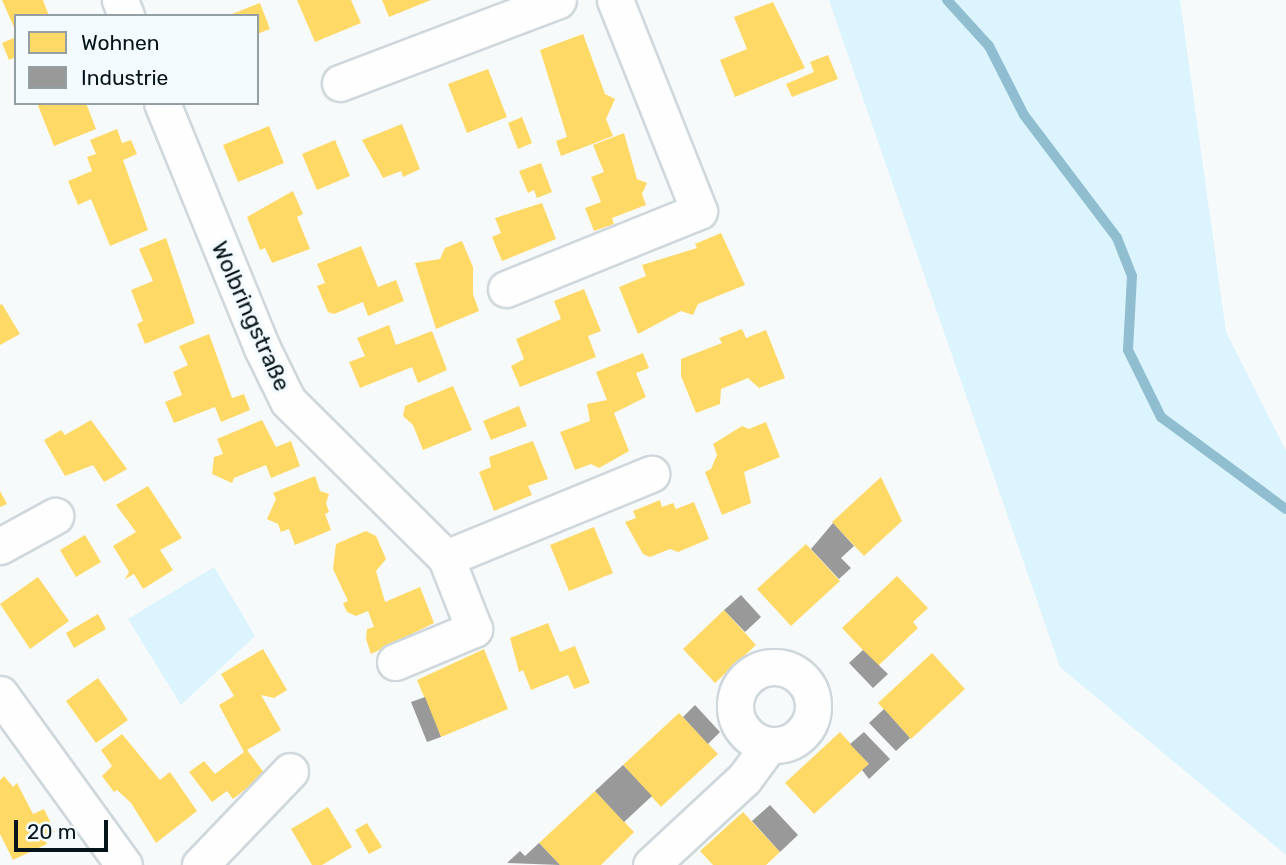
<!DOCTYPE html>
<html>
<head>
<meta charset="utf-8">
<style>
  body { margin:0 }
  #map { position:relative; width:1286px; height:865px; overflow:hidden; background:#f6fafb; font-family:Rubik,sans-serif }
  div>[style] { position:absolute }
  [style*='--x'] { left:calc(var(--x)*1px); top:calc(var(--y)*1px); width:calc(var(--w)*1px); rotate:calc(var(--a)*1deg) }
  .green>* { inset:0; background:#dcf4fd }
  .homes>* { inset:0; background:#ffd966 }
  .industry>* { inset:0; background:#999 }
  .stream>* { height:10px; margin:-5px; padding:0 5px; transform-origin:5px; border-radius:5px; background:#90bed0 }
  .roads { filter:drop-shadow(2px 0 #ced8dc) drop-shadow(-2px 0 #ced8dc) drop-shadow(0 2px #ced8dc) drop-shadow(0 -2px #ced8dc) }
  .street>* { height:35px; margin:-17.5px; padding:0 17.5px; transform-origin:17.5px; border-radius:17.5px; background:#fefefe }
  .street>.ring { margin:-17.5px; padding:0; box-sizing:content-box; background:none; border:35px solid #fefefe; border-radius:50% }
  span { translate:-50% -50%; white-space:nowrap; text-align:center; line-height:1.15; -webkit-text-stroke:7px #f3fbfe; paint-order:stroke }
  .street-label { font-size:23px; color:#05141a }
  .legend { position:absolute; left:14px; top:14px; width:245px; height:91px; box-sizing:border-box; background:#f3fbfe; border:2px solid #949fa3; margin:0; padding:9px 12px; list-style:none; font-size:21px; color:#05141a }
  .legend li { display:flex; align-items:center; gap:14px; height:35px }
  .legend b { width:35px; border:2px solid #949fa3 }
  .scale { position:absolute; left:14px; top:820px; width:94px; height:32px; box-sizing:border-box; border:4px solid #05141a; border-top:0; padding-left:9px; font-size:21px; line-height:24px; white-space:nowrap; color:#05141a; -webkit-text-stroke:5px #f3fbfe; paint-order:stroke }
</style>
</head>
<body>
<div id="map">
  <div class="green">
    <div style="clip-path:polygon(829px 0,1180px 0,1226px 332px,1286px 451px,1286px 855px,1060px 667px)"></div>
    <div style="clip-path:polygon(214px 567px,255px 636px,181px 705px,128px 619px)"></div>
  </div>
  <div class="homes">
    <div style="clip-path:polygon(2px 0,43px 0,49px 16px,16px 16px,16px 32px)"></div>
    <div style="clip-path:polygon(297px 0,351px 0,361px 23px,315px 42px)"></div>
    <div style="clip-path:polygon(382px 0,431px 0,389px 17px)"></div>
    <div style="clip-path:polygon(773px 2px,805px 68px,735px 97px,720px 60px,747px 49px,734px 17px)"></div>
    <div style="clip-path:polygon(260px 3px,270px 29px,257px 34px,257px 16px,227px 16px)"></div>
    <div style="clip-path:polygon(583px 34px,605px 94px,615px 99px,606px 119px,613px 136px,561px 156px,556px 141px,567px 137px,540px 50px)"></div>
    <div style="clip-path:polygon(16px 37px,16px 57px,9px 60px,2px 43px)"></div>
    <div style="clip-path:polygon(828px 55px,838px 79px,792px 97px,786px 84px,814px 72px,810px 62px)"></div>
    <div style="clip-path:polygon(488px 69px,507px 117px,467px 133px,448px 84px)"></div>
    <div style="clip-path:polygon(37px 103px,86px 103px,96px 129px,54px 146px)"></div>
    <div style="clip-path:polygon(522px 117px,532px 143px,518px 149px,508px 123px)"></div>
    <div style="clip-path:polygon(402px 124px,420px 169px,403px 177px,401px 171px,383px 178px,362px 140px)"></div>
    <div style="clip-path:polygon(269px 126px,284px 163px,238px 182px,223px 145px)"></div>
    <div style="clip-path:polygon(117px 129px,122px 143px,131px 140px,137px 154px,123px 160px,148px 230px,110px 246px,91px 199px,78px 205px,68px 181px,92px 171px,87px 157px,96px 154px,90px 140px)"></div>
    <div style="clip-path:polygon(624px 133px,637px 179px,647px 183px,642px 194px,646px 205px,612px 218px,614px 224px,594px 231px,585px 208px,601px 202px,591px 177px,604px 172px,593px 145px)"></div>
    <div style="clip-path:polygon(335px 140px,350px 176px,317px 190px,302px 154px)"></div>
    <div style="clip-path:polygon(541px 163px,552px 192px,537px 198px,534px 190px,528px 193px,519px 171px)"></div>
    <div style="clip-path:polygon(293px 191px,303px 214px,297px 217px,310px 249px,272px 263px,265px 248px,260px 250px,247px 217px)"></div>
    <div style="clip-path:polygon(542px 203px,556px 239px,502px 261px,492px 237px,501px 233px,495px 218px)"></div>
    <div style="clip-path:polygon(721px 233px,745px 285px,698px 304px,693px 315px,681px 311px,638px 334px,619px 287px,646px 276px,642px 265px,697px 248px,695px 244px)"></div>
    <div style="clip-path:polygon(166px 238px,195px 323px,145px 344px,137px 324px,143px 321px,131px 290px,153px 281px,139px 249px)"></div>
    <div style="clip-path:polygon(462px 241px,473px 267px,473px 294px,479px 311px,436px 329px,415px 263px,440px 259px,445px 248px)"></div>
    <div style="clip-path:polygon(361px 246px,378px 287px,396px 280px,404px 301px,368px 316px,363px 302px,334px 314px,328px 312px,317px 286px,325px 283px,317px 264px)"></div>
    <div style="clip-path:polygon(584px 289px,601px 331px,588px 336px,596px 357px,520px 387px,511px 366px,524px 359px,516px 339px,561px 319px,554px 301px)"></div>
    <div style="clip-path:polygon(2px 304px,20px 334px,0 345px,0 305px)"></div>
    <div style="clip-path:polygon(389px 325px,396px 345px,432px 331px,447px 370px,418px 383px,412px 367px,360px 388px,349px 362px,365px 356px,357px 338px)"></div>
    <div style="clip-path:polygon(742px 329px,746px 338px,766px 330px,785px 378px,759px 388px,748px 378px,721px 389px,720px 404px,696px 413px,681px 376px,681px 359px,722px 343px,719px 338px)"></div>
    <div style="clip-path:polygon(209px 334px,232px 398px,244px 394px,250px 410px,221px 422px,215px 407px,174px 423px,165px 402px,182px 395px,173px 372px,188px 365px,179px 346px)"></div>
    <div style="clip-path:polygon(643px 353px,649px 368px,636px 373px,646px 397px,614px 413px,629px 451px,599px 468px,591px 464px,575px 470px,560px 432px,590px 421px,587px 404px,607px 400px,596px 372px)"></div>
    <div style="clip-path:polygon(453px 386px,472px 430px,423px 450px,413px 425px,403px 416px,405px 406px)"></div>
    <div style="clip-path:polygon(519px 406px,527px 426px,491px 440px,483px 421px)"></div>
    <div style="clip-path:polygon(91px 420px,127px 469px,104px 482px,93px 465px,65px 476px,44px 440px,61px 430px,65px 435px)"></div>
    <div style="clip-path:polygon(262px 420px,276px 447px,291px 441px,300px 466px,271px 478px,266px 465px,234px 478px,232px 483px,212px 474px,214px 457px,223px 454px,217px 439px)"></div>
    <div style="clip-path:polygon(766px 422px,780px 457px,744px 472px,751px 503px,722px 515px,705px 472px,711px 469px,717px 455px,713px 444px,742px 426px,749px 429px)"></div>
    <div style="clip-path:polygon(533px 441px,548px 479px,528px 486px,532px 495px,494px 511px,479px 472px,491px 467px,489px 457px)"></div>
    <div style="clip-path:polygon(315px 476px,320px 491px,329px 494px,326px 503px,329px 512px,325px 514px,331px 530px,295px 545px,289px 529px,281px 532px,278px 524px,267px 519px,276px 499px,273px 493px)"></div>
    <div style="clip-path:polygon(881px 477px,902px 521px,864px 556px,832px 522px)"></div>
    <div style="clip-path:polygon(148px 486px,182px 538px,160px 550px,173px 570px,143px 589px,134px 574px,125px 579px,129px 572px,113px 546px,136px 532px,116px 505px)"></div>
    <div style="clip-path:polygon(0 491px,7px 504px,0 507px)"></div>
    <div style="clip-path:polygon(660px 500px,662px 507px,673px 503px,676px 509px,694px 502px,709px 539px,678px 552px,670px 549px,650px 557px,643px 554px,625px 522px,636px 518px,633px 511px)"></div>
    <div style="clip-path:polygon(594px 527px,613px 573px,569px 591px,550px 545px)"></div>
    <div style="clip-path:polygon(366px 531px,376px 536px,386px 559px,376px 571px,385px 602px,420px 587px,434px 623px,371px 654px,366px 639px,367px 629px,374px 627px,368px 611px,356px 616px,347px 612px,343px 603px,348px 601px,333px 569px,336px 544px)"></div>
    <div style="clip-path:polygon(85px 535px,101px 562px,76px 577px,60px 550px)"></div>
    <div style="clip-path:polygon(806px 544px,840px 581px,791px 626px,757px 589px)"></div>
    <div style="clip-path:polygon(897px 576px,928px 608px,913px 622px,918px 628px,878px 666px,842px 628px)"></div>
    <div style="clip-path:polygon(38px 577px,69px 621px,30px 649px,0 604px)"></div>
    <div style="clip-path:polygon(724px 610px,756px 645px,715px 683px,683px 649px)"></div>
    <div style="clip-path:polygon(98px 614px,106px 629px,74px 648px,66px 633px)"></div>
    <div style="clip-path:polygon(548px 623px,560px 652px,575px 646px,590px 683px,574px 689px,568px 675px,531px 690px,523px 670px,519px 672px,510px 638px)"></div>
    <div style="clip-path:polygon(263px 649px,287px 690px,274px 698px,261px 695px,281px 730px,247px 750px,265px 774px,233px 799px,227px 791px,212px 802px,189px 772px,204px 761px,215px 774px,244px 752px,219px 705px,234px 696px,221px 674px)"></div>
    <div style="clip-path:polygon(484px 649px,508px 709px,441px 737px,417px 680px)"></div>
    <div style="clip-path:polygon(932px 653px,965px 689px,911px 739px,878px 703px)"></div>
    <div style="clip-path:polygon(98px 678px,128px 720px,96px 743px,66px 701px)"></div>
    <div style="clip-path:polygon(679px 713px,718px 754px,661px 807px,623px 765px)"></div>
    <div style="clip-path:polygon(840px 732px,869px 764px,814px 814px,785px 783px)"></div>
    <div style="clip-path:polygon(122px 734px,160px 780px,170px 772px,197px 811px,156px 843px,131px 803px,117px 790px,114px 792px,102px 776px,112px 766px,101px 750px)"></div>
    <div style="clip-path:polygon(4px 776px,13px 787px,17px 783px,33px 814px,44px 809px,55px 832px,44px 837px,47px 844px,13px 860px,0 834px,0 780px)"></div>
    <div style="clip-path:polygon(595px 791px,634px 832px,601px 865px,560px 865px,539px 843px)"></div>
    <div style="clip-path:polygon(328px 807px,352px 847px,322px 865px,312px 865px,291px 829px)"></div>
    <div style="clip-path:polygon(743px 812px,780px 852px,766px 865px,713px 865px,700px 851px)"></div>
    <div style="clip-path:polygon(367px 823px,382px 847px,369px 854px,355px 830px)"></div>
  </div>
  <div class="industry">
    <div style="clip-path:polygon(833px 523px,854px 546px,841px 558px,851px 568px,839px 579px,811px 549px)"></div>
    <div style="clip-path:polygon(741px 595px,761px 617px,745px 632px,724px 610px)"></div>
    <div style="clip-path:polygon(863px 650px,888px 674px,873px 688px,849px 663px)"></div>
    <div style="clip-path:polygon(425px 697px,441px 737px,427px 742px,411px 702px)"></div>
    <div style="clip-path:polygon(695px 705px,720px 732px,708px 744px,683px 717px)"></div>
    <div style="clip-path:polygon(884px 709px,910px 738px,896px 751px,869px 723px)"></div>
    <div style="clip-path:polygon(864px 732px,890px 759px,869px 779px,862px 770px,869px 764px,850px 744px)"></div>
    <div style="clip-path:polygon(623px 765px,652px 796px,624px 822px,595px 791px)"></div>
    <div style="clip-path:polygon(770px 805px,798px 835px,780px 852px,752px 821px)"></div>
    <div style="clip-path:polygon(539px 843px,560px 865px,507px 863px,520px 851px,525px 856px)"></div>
  </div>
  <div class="stream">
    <div style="--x:947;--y:0;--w:62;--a:47.6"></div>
    <div style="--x:989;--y:46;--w:77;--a:63.1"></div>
    <div style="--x:1024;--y:115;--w:154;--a:52.9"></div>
    <div style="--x:1117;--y:238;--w:41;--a:68.5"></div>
    <div style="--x:1132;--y:276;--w:74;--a:93.1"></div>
    <div style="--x:1128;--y:350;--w:75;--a:63.8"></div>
    <div style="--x:1161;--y:417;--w:155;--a:36.4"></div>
  </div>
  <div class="roads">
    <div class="street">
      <div style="--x:120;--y:0;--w:17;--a:69"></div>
      <div style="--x:340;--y:83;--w:233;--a:-20.8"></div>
      <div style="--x:162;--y:103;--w:265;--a:67.8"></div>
      <div style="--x:262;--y:348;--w:59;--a:63.9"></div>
      <div style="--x:288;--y:401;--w:223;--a:44.8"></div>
      <div style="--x:446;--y:558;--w:222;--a:-22.3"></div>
      <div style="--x:506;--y:289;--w:208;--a:-22"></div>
      <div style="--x:699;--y:211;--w:227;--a:-111.7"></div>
      <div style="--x:0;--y:546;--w:63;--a:-28.6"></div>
      <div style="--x:395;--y:662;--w:86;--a:-22.7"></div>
      <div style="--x:474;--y:629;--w:76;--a:-111.5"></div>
      <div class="ring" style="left:735px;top:667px;width:43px;height:43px"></div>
      <div style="--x:0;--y:694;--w:211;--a:54.1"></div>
      <div style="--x:200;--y:865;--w:130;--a:-46.2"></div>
      <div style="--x:651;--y:865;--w:127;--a:-42.8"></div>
      <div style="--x:744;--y:779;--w:42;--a:-53.7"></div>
    </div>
  </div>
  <div class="street-label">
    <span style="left:251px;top:316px;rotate:66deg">Wolbringstraße</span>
  </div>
  <ul class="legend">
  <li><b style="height:19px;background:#ffd966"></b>Wohnen</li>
  <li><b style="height:19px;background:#999"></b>Industrie</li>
  </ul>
  <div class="scale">20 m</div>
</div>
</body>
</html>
